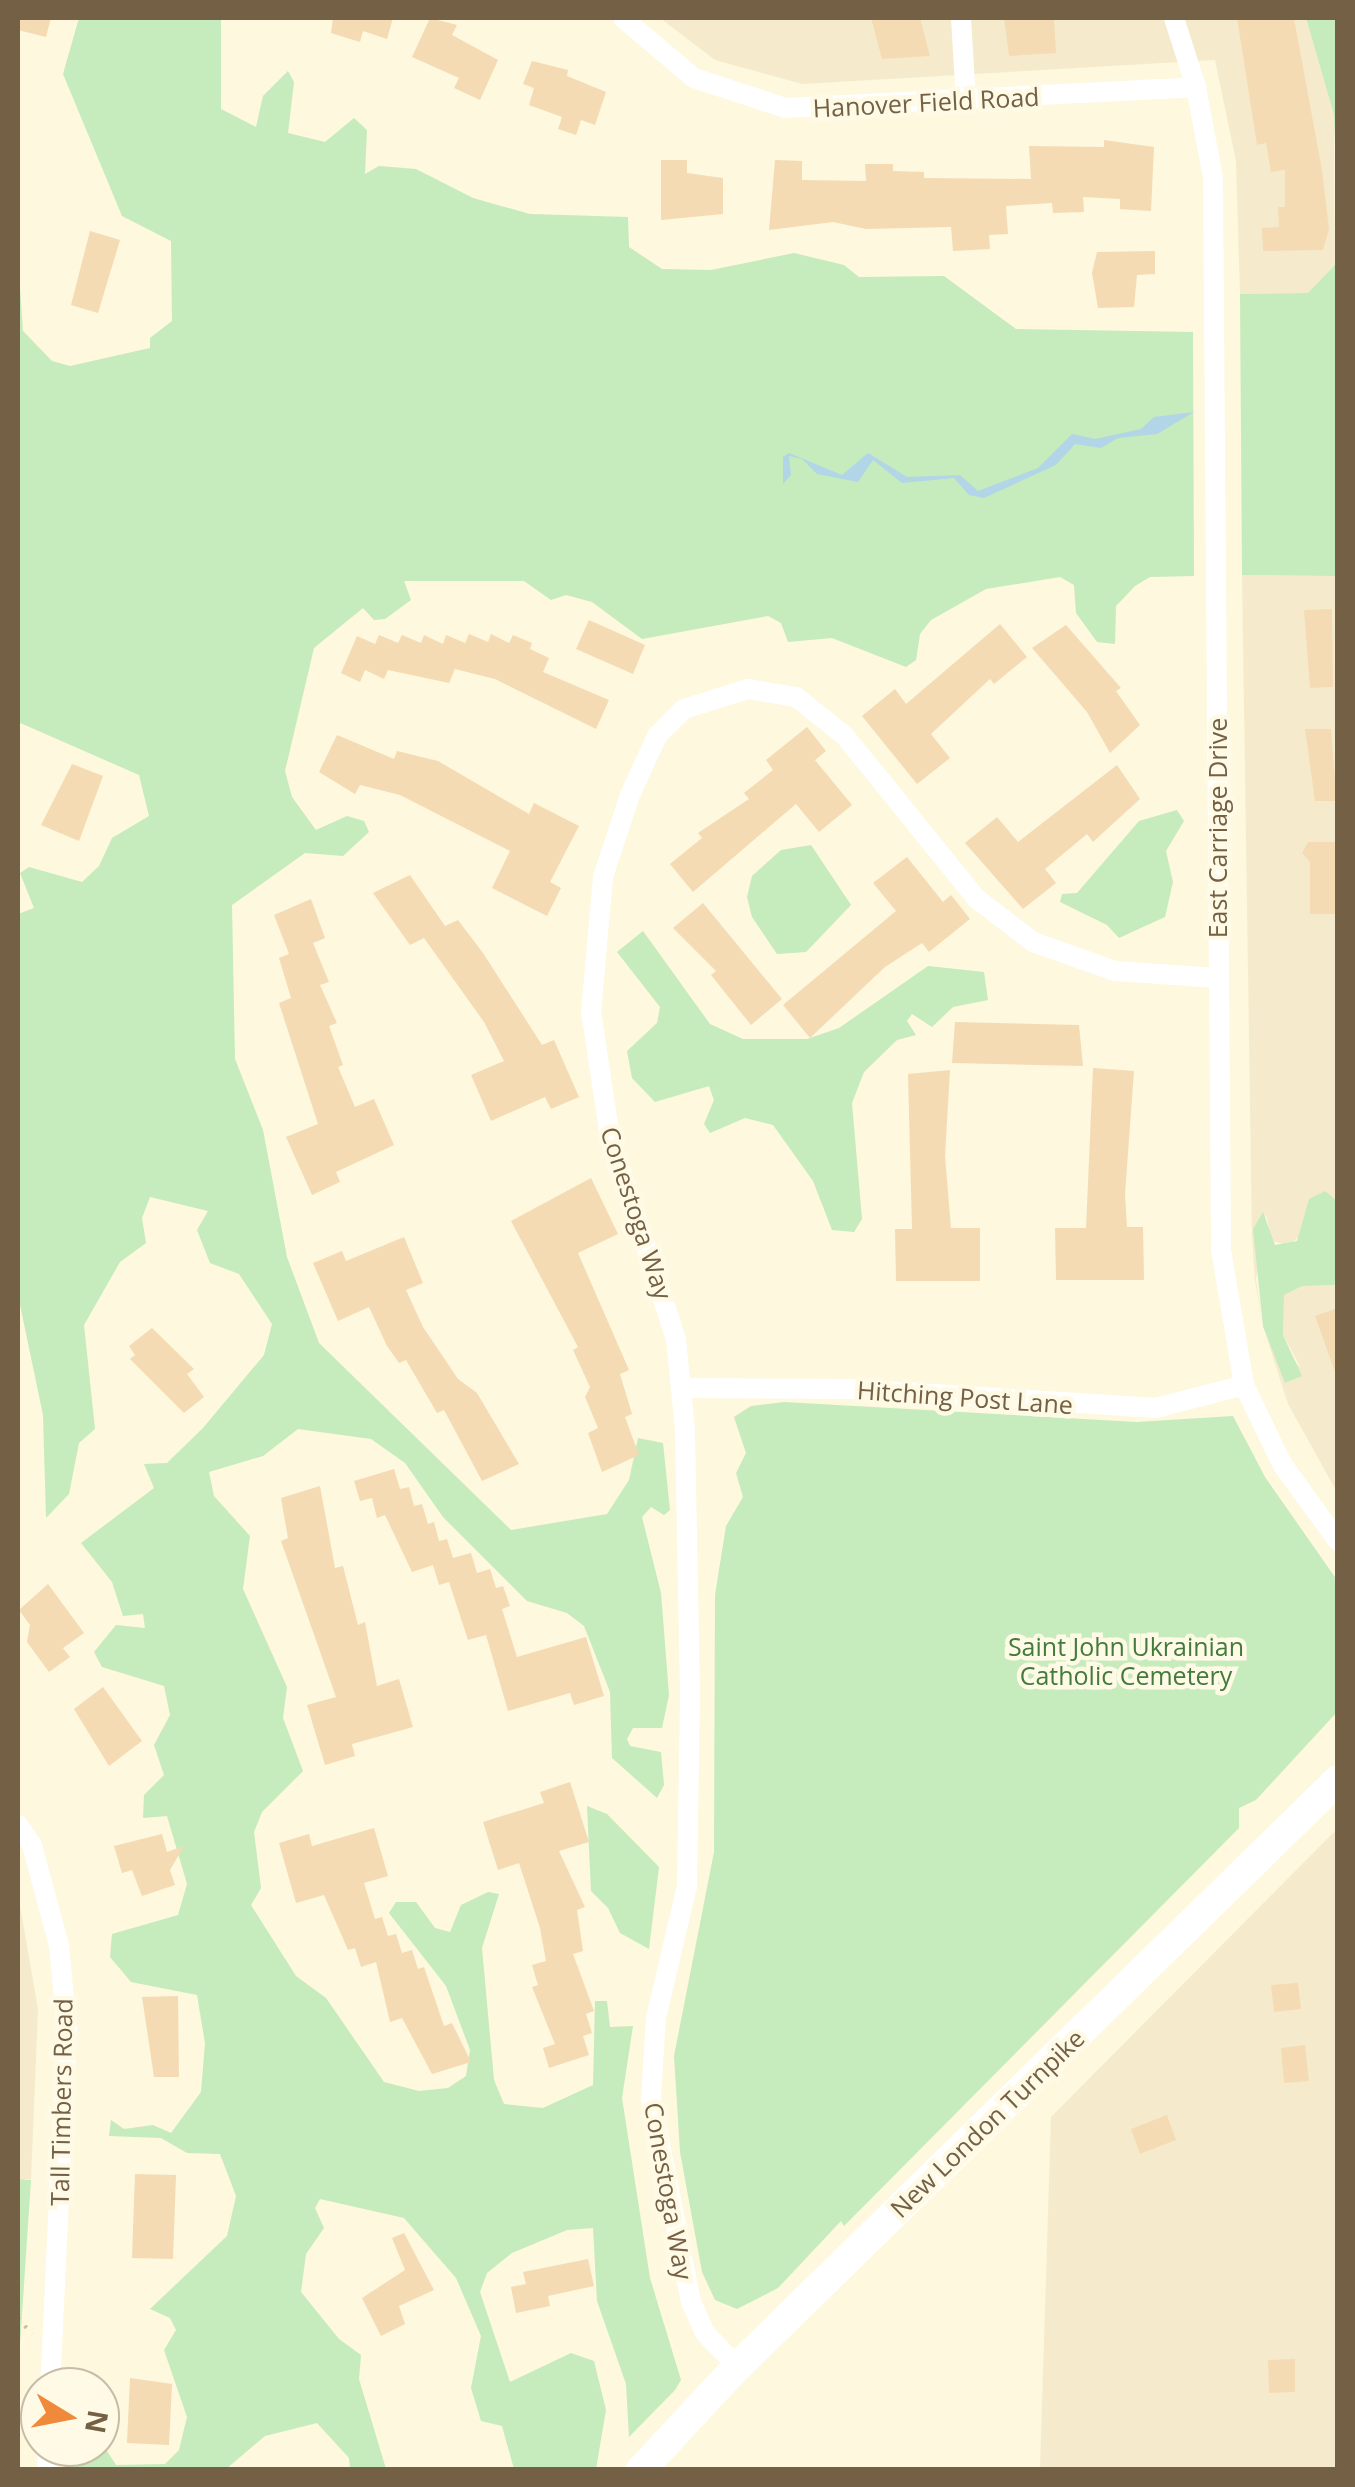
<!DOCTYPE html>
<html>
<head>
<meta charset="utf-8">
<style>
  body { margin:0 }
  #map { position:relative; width:1355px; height:2487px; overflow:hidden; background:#fdf8de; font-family:"Open Sans",sans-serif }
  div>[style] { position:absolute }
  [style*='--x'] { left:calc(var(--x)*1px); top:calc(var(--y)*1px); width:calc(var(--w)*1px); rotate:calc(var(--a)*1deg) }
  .residential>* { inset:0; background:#f5ebcc }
  .green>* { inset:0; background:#c6ebbc }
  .water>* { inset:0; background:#b2d5e7 }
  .building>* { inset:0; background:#f4dbb4 }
  .path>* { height:4px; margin-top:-2px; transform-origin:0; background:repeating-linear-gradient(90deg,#d8be98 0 2.5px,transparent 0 10.5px) }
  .street>* { height:20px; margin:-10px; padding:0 10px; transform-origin:10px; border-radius:10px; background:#fff }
  .secondary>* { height:30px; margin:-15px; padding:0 15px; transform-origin:15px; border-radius:15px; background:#fff }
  span { translate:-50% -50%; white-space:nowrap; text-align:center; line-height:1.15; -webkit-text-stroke:9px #fffae5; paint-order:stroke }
  .street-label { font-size:25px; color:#746045 }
  .park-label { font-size:25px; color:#427b3c }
  .frame { position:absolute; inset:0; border:20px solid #746045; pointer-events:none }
  .north { position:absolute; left:20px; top:2367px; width:100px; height:100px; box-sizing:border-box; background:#fffae5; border:2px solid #c7bca5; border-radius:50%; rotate:100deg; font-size:28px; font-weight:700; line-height:40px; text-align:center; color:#746045 }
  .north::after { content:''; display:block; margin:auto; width:35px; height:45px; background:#ef893b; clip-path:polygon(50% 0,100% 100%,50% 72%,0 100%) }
</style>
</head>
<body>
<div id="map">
  <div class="residential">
    <div style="clip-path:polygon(660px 18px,1306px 18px,1334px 115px,1335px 272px,1309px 293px,1240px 294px,1236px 161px,1215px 60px,802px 84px,715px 60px)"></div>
    <div style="clip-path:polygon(1242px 575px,1338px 576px,1337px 1227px,1336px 1200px,1325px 1192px,1309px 1199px,1302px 1235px,1288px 1245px,1272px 1241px,1266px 1214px,1256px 1280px,1263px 1326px,1255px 1281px,1252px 1237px)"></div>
    <div style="clip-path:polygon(1337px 1285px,1337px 1492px,1288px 1404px,1263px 1326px,1301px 1368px,1283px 1335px,1284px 1294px,1302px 1286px)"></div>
    <div style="clip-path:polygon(1337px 1829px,1337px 2469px,1040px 2470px,1051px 2117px)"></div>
    <div style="clip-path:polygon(18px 1894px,38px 2009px,31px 2179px,18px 2179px)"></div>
  </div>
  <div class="green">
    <div style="clip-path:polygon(79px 18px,221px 18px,221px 109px,256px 127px,263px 96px,288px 71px,294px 82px,288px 133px,325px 142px,354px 118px,367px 130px,365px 174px,379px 166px,416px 169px,473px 198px,530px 214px,628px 217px,629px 247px,662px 269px,711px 270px,794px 253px,844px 265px,859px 277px,944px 276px,1016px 329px,1193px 332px,1194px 576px,1150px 577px,1135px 586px,1116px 606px,1115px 644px,1097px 642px,1076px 613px,1074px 585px,1060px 577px,986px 589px,931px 620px,920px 634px,916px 660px,906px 667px,832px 638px,788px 642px,781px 623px,768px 616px,642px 639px,592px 602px,566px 595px,551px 600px,524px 581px,404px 581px,411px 600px,385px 619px,374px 620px,363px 608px,314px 648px,285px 771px,292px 797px,316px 830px,347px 816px,364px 821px,369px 832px,343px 856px,305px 853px,232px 905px,235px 1059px,263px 1130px,287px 1257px,319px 1343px,511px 1530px,607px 1514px,629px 1480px,638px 1438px,663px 1443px,670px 1510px,664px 1515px,651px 1507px,642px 1517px,661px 1593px,669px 1695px,662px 1728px,633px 1728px,627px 1739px,630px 1746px,661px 1752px,664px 1785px,657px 1798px,612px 1758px,610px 1692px,584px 1626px,567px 1613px,527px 1601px,443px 1517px,405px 1463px,371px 1439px,298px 1429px,263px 1456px,209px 1472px,214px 1496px,250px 1536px,243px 1589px,287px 1687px,283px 1718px,303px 1771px,262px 1812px,254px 1832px,261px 1888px,251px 1905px,296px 1976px,326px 1998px,384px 2082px,419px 2091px,448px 2088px,466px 2076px,470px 2050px,446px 1986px,389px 1913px,396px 1902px,416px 1902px,435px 1928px,450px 1932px,461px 1905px,488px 1892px,499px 1894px,482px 1948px,494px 2080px,504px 2104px,543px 2108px,593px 2085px,595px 2001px,607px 2001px,610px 2027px,633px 2026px,622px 2098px,650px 2278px,681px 2380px,675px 2390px,629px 2437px,626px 2384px,597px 2301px,593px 2228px,567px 2230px,512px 2253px,487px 2273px,480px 2292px,510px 2382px,571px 2353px,594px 2361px,606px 2410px,596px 2469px,514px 2469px,502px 2426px,481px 2421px,471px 2388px,481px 2336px,456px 2278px,404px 2218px,320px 2199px,315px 2208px,324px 2228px,306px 2254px,301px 2292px,339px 2339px,361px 2355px,359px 2379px,386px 2469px,350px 2469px,349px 2458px,317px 2423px,265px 2436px,226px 2469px,69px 2469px,74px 2448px,100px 2447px,100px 2440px,116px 2465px,165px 2464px,179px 2450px,187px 2417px,164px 2350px,176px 2330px,170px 2318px,150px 2309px,227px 2236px,236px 2196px,220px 2154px,187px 2153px,161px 2138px,109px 2136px,111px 2120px,124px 2129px,153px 2125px,171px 2133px,201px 2092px,205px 2043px,197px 1995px,131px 1982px,110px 1957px,112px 1934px,178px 1915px,187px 1884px,167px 1816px,143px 1818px,144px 1795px,164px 1775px,154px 1745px,170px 1715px,164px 1686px,102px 1667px,94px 1652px,116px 1625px,145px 1628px,143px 1614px,123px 1616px,112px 1582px,81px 1543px,154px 1488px,144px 1464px,167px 1463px,203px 1428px,264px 1355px,272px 1324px,239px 1274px,210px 1263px,197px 1230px,208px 1211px,150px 1197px,142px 1218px,146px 1243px,120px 1262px,84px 1325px,95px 1429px,79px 1443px,69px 1494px,46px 1518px,43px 1415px,18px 1295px,18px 914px,34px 908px,20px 873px,29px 867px,82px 882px,99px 866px,112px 838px,149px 816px,139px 775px,18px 722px,18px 258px,23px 331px,52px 361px,70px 366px,150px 348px,150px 338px,172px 321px,171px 241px,122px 216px,63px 74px)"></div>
    <div style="clip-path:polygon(1306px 18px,1337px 18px,1337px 202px,1334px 115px)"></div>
    <div style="clip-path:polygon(1337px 263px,1337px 576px,1242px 575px,1240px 294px,1308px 293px)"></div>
    <div style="clip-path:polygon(1177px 810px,1184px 821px,1166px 851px,1173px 882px,1165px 917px,1119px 938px,1107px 925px,1060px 902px,1062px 894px,1077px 893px,1139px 821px)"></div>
    <div style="clip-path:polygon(811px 845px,851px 905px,806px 952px,777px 954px,752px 917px,747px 897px,752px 876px,781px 850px)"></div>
    <div style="clip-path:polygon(643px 931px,710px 1024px,743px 1039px,807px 1039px,839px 1028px,928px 966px,984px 972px,988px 1000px,953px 1007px,932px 1027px,912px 1014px,907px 1021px,916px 1035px,897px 1040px,864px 1072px,852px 1103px,862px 1219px,854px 1232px,832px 1230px,813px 1181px,773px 1125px,745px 1118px,710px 1133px,704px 1124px,714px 1100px,709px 1086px,655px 1102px,632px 1078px,627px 1051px,657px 1023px,660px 1007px,617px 952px)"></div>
    <div style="clip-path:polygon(1325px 1191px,1336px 1200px,1337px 1285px,1302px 1286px,1284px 1295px,1283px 1335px,1302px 1376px,1285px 1383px,1263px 1326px,1253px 1229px,1263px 1212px,1275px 1245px,1297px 1241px,1309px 1199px)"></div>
    <div style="clip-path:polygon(784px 1402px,1137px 1422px,1233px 1416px,1265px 1477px,1337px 1580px,1337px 1712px,1256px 1800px,1239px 1808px,1239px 1828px,844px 2226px,841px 2221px,778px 2288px,737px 2309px,715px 2300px,702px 2272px,680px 2152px,674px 2056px,714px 1852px,715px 1595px,726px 1526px,743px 1497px,736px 1473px,746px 1453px,734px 1417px,751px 1406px)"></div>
    <div style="clip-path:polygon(587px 1806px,607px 1814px,659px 1867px,649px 1949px,620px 1933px,608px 1908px,591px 1891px)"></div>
    <div style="clip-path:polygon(18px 2179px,31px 2180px,18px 2374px)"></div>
  </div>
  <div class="water">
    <div style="clip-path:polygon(1194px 412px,1157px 434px,1118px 438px,1101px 448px,1075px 444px,1056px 465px,984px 498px,969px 495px,954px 478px,902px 483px,873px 460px,858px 482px,817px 474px,802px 459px,789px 456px,791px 475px,783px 484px,783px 457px,789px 453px,842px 475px,868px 453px,907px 477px,960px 475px,978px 491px,1038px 468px,1072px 434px,1095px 439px,1141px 429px,1154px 417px)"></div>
  </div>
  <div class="building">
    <div style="clip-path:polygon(18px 18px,51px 18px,46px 37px,18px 30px)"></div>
    <div style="clip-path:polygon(333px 18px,393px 18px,387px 39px,363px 31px,360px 42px,331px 33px)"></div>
    <div style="clip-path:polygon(430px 18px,457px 25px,452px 35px,498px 60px,480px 100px,454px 88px,459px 78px,412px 57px)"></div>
    <div style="clip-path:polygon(871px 18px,920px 18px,930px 56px,882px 59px)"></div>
    <div style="clip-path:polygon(1004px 18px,1054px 18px,1056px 53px,1009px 56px)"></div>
    <div style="clip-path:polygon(1237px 18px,1294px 18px,1322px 170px,1329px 229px,1323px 250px,1263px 251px,1262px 228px,1279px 227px,1278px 207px,1285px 207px,1285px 170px,1271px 172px,1266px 143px,1257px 145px)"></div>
    <div style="clip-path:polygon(532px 61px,568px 70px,567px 76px,606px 92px,595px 125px,581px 120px,576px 135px,558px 129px,562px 117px,529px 105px,534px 88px,523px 84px)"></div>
    <div style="clip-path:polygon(1104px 140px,1154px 147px,1151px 211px,1120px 209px,1120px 199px,1083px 197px,1084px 212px,1053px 213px,1052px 203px,1006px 206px,1008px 234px,989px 235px,990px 249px,953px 251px,951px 227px,866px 229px,833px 222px,769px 230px,775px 160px,802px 161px,802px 180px,866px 181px,865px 164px,893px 164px,893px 171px,924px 172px,924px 178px,1031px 179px,1029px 146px,1104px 147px)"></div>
    <div style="clip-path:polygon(661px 160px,687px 160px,687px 173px,723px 178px,723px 214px,661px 220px)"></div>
    <div style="clip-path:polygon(90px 231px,120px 240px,98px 313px,71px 305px)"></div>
    <div style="clip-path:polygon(1155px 251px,1155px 274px,1137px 275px,1134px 307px,1098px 308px,1092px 273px,1097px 252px)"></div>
    <div style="clip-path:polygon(1332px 609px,1333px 687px,1310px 688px,1304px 610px)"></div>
    <div style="clip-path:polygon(589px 620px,645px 645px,633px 674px,576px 649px)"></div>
    <div style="clip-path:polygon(1000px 624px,1027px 657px,994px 684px,990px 679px,931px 734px,950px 758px,917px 784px,862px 716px,895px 689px,906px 704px)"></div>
    <div style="clip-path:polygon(1066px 625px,1121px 688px,1116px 691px,1140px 725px,1110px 753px,1087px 712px,1032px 648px)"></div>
    <div style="clip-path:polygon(469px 634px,488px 642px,491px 634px,509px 643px,513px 635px,532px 643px,530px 649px,549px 658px,543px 672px,609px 700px,596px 729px,495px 679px,455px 669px,449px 683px,388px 670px,384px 679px,365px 670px,360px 682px,341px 673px,357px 636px,375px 644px,379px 635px,398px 643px,402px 635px,421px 643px,424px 635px,443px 644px,446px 635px,465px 643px)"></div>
    <div style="clip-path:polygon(807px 727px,826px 751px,815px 760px,852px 805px,819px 832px,796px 804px,693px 892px,670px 864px,702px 838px,698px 833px,749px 799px,744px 793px,773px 770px,766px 760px)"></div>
    <div style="clip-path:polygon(1305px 729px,1331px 729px,1337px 801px,1315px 801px)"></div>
    <div style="clip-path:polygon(337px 735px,394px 759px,397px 751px,438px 761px,529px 814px,534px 803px,579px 826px,550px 882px,561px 888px,547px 916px,492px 888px,510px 851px,400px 795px,360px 785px,355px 794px,319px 772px)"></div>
    <div style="clip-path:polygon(72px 764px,103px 776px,79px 841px,41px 825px)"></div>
    <div style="clip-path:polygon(1117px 765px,1140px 799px,1093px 842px,1087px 834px,1045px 869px,1056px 883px,1023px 909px,965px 843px,997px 817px,1018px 842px)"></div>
    <div style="clip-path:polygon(1308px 842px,1338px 842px,1335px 914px,1310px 914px,1310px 862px,1302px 853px)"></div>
    <div style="clip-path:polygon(907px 857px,943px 902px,951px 895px,970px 919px,929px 952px,922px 943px,885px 967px,810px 1038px,783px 1005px,896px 911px,873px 883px)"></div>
    <div style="clip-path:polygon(410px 875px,445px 926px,458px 920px,483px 953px,542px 1045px,554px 1040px,579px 1097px,551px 1109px,545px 1097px,491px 1121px,471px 1075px,504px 1061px,484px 1022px,424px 938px,410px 945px,373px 893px)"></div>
    <div style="clip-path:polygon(311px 899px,325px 938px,313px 943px,329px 982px,320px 985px,337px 1023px,329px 1026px,343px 1065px,338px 1067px,355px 1107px,374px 1099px,394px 1145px,336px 1172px,340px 1182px,312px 1195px,286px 1137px,318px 1124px,279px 1003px,291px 998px,279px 958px,289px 954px,274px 915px)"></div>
    <div style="clip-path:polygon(703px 903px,782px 999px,751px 1025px,711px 975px,716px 971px,673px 928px)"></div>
    <div style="clip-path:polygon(955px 1022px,1079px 1025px,1083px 1066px,952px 1063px)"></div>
    <div style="clip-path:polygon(1093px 1068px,1134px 1071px,1125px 1194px,1127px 1227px,1143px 1227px,1144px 1280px,1056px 1280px,1055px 1228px,1086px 1228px)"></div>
    <div style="clip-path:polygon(950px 1070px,945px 1156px,951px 1228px,980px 1228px,980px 1281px,896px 1281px,895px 1229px,912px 1229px,908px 1074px)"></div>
    <div style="clip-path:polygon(591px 1178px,618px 1234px,578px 1253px,629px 1370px,620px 1374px,632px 1414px,625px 1417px,639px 1455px,602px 1472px,588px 1433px,598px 1428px,585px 1397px,590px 1387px,573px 1350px,578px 1347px,511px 1221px)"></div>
    <div style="clip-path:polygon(404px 1237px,423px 1283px,406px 1290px,423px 1327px,458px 1379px,477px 1393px,519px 1464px,482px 1481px,444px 1410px,437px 1413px,406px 1360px,399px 1363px,387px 1346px,369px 1307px,338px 1321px,313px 1263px,342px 1251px,346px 1261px)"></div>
    <div style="clip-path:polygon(1338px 1308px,1338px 1371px,1335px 1372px,1315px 1316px)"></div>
    <div style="clip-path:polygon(152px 1328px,194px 1369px,187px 1374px,204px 1397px,184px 1413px,130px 1359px,135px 1355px,129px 1346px)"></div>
    <div style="clip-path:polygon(394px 1469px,400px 1489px,409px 1487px,414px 1506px,422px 1504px,428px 1524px,434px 1522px,439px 1541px,447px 1539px,453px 1558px,471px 1553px,477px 1573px,490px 1569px,496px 1588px,503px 1586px,510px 1606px,502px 1609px,517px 1657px,586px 1637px,604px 1696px,574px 1705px,570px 1693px,508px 1711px,486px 1635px,468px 1640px,449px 1582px,439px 1585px,433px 1565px,412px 1572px,385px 1515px,377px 1518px,372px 1498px,360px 1501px,354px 1481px)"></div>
    <div style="clip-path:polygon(320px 1486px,335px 1568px,343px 1566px,358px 1625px,365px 1622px,377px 1686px,399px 1679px,413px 1727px,352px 1744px,355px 1756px,325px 1765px,307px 1705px,336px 1697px,281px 1541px,288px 1538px,281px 1498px)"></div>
    <div style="clip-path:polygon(48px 1584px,84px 1633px,63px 1648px,70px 1657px,49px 1672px,27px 1642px,30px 1625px,19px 1610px)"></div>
    <div style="clip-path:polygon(103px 1687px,142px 1741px,109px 1766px,74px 1709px)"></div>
    <div style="clip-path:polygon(570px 1782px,589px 1842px,559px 1851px,585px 1907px,577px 1910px,583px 1951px,573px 1954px,594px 2011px,586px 2014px,592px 2033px,583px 2036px,589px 2055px,549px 2068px,543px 2048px,555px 2044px,532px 1987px,538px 1985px,532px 1965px,546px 1961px,540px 1928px,519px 1863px,498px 1870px,483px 1822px,544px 1803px,540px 1792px)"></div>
    <div style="clip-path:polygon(374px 1828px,388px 1876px,364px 1883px,375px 1919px,382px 1917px,388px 1936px,396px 1934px,402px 1953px,412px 1950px,418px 1969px,424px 1967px,444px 2026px,452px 2023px,471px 2062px,432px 2074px,402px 2018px,390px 2022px,376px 1962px,361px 1967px,355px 1948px,348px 1950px,324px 1895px,296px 1903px,279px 1843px,309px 1834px,312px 1846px)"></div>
    <div style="clip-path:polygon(162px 1834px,167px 1852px,184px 1846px,170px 1870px,175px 1885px,142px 1896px,132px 1870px,122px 1873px,114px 1846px)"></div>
    <div style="clip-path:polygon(1298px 1983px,1301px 2009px,1274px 2012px,1271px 1985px)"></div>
    <div style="clip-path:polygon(178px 1996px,179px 2077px,154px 2077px,142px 1997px)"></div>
    <div style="clip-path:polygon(1305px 2045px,1309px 2081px,1284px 2083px,1281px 2048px)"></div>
    <div style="clip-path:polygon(1167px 2115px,1176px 2140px,1140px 2154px,1131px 2129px)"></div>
    <div style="clip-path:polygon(135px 2174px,176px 2175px,173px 2259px,132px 2258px)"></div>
    <div style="clip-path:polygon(404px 2233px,434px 2290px,399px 2306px,405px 2324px,381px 2336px,362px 2298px,405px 2270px,392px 2238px)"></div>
    <div style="clip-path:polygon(588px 2259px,594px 2286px,548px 2296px,550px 2306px,516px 2313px,511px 2287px,526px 2284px,523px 2272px)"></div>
    <div style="clip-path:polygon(1295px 2359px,1295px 2392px,1269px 2393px,1268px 2360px)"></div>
    <div style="clip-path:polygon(130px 2378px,172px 2384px,169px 2445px,127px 2443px)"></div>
  </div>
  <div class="path">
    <div style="--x:18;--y:2318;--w:21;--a:49"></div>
  </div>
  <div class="street">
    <div style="--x:623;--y:18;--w:93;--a:40.2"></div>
    <div style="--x:694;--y:78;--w:97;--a:18.1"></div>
    <div style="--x:786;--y:108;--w:411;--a:-2.9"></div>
    <div style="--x:961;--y:18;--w:83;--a:86.6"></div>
    <div style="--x:1174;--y:18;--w:72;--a:72.3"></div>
    <div style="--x:1196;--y:87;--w:93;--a:79.4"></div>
    <div style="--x:1213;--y:178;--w:1072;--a:89.57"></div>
    <div style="--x:1221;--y:1250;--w:137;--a:80.3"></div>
    <div style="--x:1244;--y:1385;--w:88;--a:64.3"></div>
    <div style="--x:1282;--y:1464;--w:95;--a:54"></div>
    <div style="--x:682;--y:1388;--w:173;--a:0.3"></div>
    <div style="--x:855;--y:1389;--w:302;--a:3.6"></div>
    <div style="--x:1156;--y:1408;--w:91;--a:-14.6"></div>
    <div style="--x:18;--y:1825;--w:24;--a:55"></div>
    <div style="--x:32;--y:1845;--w:105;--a:75"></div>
    <div style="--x:59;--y:1946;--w:83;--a:84.5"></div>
    <div style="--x:67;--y:2029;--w:358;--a:92.7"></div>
    <div style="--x:738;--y:2367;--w:47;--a:-134.1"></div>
    <div style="--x:705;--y:2333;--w:34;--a:-114"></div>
    <div style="--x:691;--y:2302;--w:207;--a:-101.1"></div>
    <div style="--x:651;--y:2099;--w:81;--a:-86.5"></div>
    <div style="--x:656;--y:2018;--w:136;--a:-76.8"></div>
    <div style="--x:687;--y:1886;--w:194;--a:-89.1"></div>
    <div style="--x:690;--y:1692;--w:264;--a:-91.1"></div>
    <div style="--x:685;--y:1428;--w:89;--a:-95.8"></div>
    <div style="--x:676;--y:1339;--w:213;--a:-108.1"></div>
    <div style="--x:610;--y:1137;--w:126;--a:-98.6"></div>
    <div style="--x:591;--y:1012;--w:136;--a:-84.9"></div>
    <div style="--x:603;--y:877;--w:86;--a:-71.8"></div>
    <div style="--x:630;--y:795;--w:65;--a:-65.4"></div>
    <div style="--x:657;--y:736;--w:38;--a:-45"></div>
    <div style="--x:684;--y:709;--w:67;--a:-17.4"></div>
    <div style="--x:748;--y:689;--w:49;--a:9.5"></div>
    <div style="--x:796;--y:697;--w:61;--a:38.4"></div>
    <div style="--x:844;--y:735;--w:211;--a:51"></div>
    <div style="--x:977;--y:899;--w:71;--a:37.5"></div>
    <div style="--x:1033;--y:942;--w:87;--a:19.5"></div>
    <div style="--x:1115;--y:971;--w:104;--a:3.9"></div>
    <div style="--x:47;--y:2470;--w:23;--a:-88"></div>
  </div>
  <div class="secondary">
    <div style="--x:641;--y:2470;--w:137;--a:-47.1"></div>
    <div style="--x:734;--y:2370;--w:844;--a:-44.33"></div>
  </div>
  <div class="street-label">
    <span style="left:926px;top:102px;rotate:-3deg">Hanover Field Road</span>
    <span style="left:1217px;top:828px;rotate:-90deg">East Carriage Drive</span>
    <span style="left:637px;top:1213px;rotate:72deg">Conestoga Way</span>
    <span style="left:965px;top:1397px;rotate:4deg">Hitching Post Lane</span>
    <span style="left:61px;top:2102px;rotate:-89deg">Tall Timbers Road</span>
    <span style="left:987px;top:2123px;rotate:-44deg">New London Turnpike</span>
    <span style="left:669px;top:2191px;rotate:80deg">Conestoga Way</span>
  </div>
  <div class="park-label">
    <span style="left:1126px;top:1661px">Saint John Ukrainian<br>Catholic Cemetery</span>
  </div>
  <div class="frame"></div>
  <div class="north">N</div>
</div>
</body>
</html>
